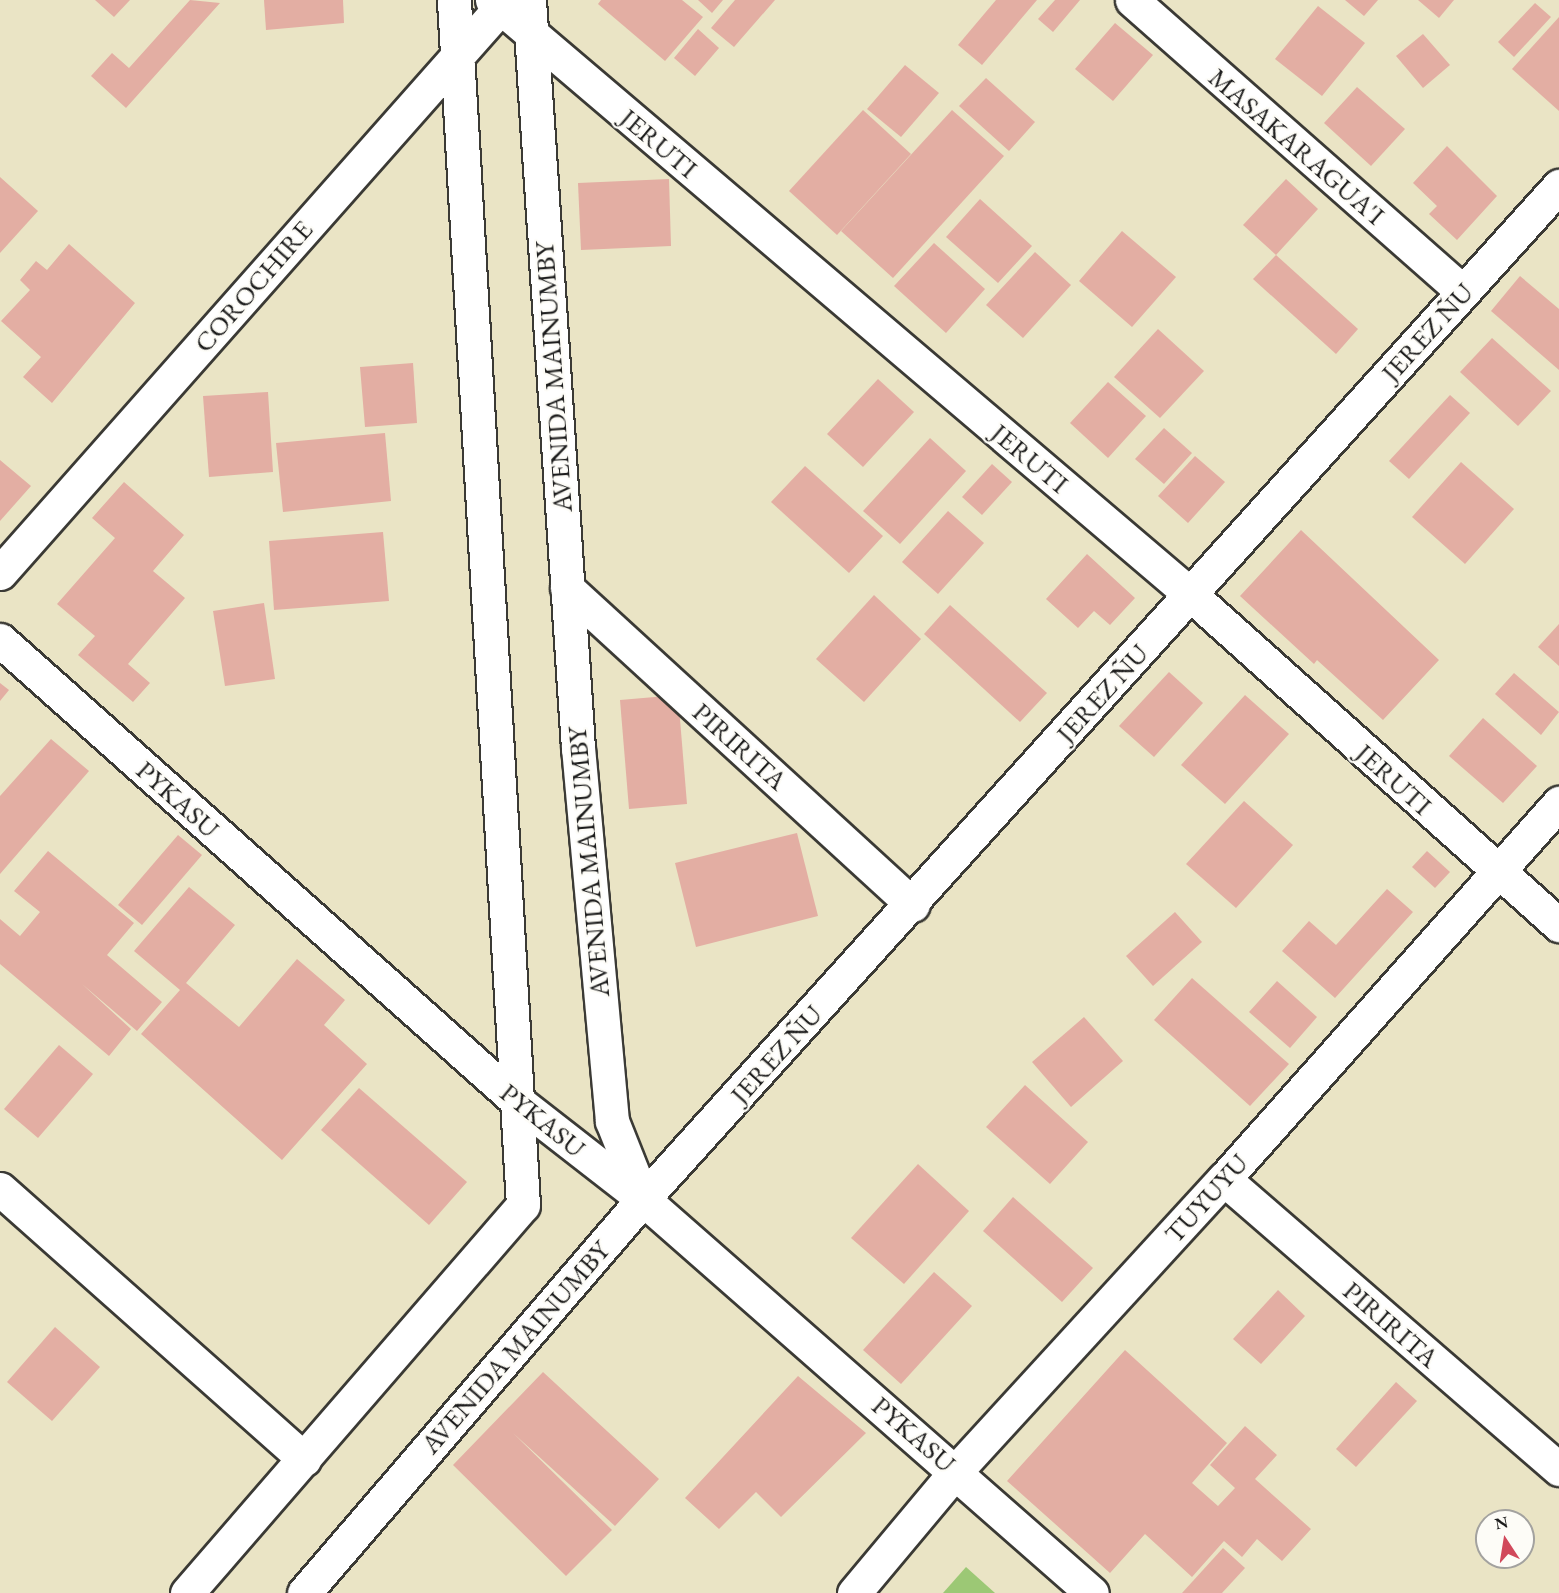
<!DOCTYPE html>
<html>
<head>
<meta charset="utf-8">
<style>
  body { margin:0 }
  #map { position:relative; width:1559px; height:1593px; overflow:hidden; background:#eae4c5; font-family:"EB Garamond",serif }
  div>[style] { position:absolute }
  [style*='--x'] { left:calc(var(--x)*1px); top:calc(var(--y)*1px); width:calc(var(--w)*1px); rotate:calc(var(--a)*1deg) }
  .green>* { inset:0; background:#9cc875 }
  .building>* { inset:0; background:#e3aea3 }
  .roads { filter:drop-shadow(2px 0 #3b3a35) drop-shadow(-2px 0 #3b3a35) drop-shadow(0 2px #3b3a35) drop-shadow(0 -2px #3b3a35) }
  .minor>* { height:33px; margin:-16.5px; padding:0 16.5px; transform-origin:16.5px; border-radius:16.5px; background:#fff }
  span { translate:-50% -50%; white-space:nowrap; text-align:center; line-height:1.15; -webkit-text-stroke:4.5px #fdfcf7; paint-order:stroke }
  .street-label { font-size:27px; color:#1c1c1c }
  .north { position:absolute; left:1475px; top:1509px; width:60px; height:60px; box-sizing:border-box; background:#fdfcf7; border:2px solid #a3a29f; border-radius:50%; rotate:348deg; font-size:16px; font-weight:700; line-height:24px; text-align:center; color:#1c1c1c }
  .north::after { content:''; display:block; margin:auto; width:21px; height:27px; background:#d1495b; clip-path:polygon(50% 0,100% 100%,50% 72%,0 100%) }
</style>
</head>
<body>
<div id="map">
  <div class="green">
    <div style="clip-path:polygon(966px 1567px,995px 1593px,943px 1593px)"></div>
  </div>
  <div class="building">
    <div style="clip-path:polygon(95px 0,130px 0,114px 17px)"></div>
    <div style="clip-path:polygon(190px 0,220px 3px,126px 108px,91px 76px,112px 53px,129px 68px)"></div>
    <div style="clip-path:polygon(264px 0,343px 0,344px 23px,266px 30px)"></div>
    <div style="clip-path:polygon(601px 0,682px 0,703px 17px,665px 61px,598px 4px)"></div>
    <div style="clip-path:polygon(698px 0,723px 0,712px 13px)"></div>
    <div style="clip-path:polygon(735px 0,775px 0,734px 47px,711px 28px)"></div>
    <div style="clip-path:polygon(996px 0,1037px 0,982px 65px,958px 45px)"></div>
    <div style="clip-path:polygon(1055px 0,1080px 0,1053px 32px,1038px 19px)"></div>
    <div style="clip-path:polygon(1345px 0,1378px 0,1364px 16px)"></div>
    <div style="clip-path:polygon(1418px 0,1454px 0,1439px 18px)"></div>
    <div style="clip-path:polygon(1535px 3px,1551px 17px,1514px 57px,1498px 42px)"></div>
    <div style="clip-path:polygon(1318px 6px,1365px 43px,1322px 96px,1275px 59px)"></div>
    <div style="clip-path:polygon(1559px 17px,1559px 111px,1512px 69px)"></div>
    <div style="clip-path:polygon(1115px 23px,1153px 55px,1113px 101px,1075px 69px)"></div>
    <div style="clip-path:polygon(698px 29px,719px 48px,695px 76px,674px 58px)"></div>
    <div style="clip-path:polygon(1423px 34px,1450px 65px,1423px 88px,1396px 56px)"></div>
    <div style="clip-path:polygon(905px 65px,939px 93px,901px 137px,867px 109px)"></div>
    <div style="clip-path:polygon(986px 78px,1035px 122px,1009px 151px,959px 106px)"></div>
    <div style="clip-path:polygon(1357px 87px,1405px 129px,1371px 166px,1324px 123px)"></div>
    <div style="clip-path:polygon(863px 110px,911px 154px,837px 235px,789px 191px)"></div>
    <div style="clip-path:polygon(952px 110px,1004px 156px,893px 278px,841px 231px)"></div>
    <div style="clip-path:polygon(1447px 146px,1497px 196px,1457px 240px,1429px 214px,1437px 206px,1413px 183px)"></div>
    <div style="clip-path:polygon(0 177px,38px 211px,0 253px)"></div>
    <div style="clip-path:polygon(669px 179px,671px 246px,581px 250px,578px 183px)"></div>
    <div style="clip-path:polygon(1286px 179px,1318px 209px,1276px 255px,1243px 225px)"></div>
    <div style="clip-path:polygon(980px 199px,1032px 246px,998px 283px,946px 237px)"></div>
    <div style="clip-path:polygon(1122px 231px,1176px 277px,1132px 327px,1079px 281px)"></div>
    <div style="clip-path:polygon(934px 243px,985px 289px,946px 333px,894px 286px)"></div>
    <div style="clip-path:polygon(69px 244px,135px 303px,52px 403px,23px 377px,41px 357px,1px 321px,30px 290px,20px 280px,36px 261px,47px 270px)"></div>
    <div style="clip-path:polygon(1035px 252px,1071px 285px,1023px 338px,986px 305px)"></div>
    <div style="clip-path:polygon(1276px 255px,1358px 329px,1336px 354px,1253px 279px)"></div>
    <div style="clip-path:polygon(1520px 276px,1559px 309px,1559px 370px,1491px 311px)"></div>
    <div style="clip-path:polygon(1158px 329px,1204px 371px,1160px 418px,1114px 377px)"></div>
    <div style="clip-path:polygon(1492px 338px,1551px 391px,1518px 426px,1460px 372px)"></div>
    <div style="clip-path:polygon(413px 363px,417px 423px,365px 427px,360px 367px)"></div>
    <div style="clip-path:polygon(878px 379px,914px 412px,863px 467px,827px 434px)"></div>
    <div style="clip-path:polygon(1108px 382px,1146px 416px,1108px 458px,1070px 423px)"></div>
    <div style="clip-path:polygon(268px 392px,273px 472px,209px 477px,203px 396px)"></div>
    <div style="clip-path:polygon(1450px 395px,1470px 413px,1409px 479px,1389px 461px)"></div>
    <div style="clip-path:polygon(1164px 428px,1192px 453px,1164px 484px,1135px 459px)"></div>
    <div style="clip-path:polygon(385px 433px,391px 501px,283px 512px,276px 443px)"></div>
    <div style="clip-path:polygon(930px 438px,966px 471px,900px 544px,863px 511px)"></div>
    <div style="clip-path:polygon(1195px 456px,1225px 482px,1188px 523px,1158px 496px)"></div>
    <div style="clip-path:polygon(0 460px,31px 486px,0 521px)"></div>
    <div style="clip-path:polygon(1461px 462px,1514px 509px,1465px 564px,1412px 517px)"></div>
    <div style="clip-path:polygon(992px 464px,1012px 482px,982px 515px,962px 497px)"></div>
    <div style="clip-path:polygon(805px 466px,883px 536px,849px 573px,771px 502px)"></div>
    <div style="clip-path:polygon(124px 482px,184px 535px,153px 571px,185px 598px,128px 664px,150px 683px,133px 702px,78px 655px,95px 636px,57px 604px,115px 538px,92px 518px)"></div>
    <div style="clip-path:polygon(948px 511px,984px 543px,938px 594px,902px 562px)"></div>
    <div style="clip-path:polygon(1301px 530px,1439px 660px,1383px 720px,1317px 660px,1314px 664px,1240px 596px)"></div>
    <div style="clip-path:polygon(383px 532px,389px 601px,274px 610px,269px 541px)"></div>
    <div style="clip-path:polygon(1087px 554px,1135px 598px,1110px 625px,1094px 611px,1078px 628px,1046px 599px)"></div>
    <div style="clip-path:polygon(874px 595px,921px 639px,864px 702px,816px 659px)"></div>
    <div style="clip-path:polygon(264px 603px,275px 679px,225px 686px,213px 611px)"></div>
    <div style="clip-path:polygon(950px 605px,1047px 693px,1020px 722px,924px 634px)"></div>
    <div style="clip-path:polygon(1559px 624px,1559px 666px,1538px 647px)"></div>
    <div style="clip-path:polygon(1169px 672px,1203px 703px,1154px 757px,1119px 726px)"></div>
    <div style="clip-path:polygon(1514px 673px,1559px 712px,1541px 735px,1495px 694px)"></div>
    <div style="clip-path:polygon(0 683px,9px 690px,0 701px)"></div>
    <div style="clip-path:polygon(678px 695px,687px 804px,629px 809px,620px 700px)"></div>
    <div style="clip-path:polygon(1245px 695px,1289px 734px,1225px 804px,1181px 765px)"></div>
    <div style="clip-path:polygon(1483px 718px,1537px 766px,1503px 803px,1449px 756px)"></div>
    <div style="clip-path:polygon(51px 739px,89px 771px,0 874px,0 796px)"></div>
    <div style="clip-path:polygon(1244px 801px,1293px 845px,1236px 908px,1186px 864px)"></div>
    <div style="clip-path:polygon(797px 833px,818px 916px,696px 947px,675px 863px)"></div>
    <div style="clip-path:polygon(178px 835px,202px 855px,142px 925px,118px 905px)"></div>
    <div style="clip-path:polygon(48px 851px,134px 923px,107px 955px,162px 1002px,137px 1031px,82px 984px,131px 1029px,109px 1056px,0 964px,0 919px,20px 936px,40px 912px,14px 891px)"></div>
    <div style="clip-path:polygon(1427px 851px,1450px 872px,1435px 888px,1412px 867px)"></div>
    <div style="clip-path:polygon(189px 887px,235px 925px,186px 983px,239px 1027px,297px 959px,345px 1000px,324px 1025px,367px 1064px,282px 1160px,141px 1034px,180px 990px,134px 951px)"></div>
    <div style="clip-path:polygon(1387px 889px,1413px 912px,1335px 998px,1282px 951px,1309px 921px,1336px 945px)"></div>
    <div style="clip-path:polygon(1175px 912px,1202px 942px,1153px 986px,1126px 956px)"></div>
    <div style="clip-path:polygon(1192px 978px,1289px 1064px,1250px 1106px,1154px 1020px)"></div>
    <div style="clip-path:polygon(1277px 981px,1317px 1017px,1290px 1048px,1249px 1012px)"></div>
    <div style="clip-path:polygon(1084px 1017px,1123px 1061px,1071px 1107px,1032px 1062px)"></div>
    <div style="clip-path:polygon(59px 1045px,93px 1074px,38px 1138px,4px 1109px)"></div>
    <div style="clip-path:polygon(1025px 1085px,1088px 1142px,1050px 1184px,986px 1127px)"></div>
    <div style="clip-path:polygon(359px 1088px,467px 1182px,429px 1225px,321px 1130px)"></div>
    <div style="clip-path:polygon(918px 1164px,969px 1211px,904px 1284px,851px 1238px)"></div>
    <div style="clip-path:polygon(1013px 1197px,1093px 1268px,1062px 1302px,983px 1231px)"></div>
    <div style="clip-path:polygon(934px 1272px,972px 1306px,901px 1384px,863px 1350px)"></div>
    <div style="clip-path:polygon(1278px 1290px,1305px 1316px,1261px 1364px,1233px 1339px)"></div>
    <div style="clip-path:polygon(55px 1327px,100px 1367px,52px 1421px,7px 1382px)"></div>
    <div style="clip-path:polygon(1125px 1350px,1227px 1443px,1192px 1483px,1218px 1506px,1235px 1488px,1210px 1465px,1245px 1426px,1277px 1455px,1255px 1479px,1311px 1529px,1282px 1561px,1257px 1539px,1242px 1557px,1224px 1541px,1192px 1577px,1145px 1534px,1110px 1573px,1007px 1481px)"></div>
    <div style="clip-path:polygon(543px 1372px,659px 1479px,615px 1526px,513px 1433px,612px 1530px,566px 1576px,453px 1465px)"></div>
    <div style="clip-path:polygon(798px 1376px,866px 1433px,781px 1517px,756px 1492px,719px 1529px,685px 1498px)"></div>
    <div style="clip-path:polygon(1396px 1382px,1417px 1401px,1356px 1467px,1336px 1449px)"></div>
    <div style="clip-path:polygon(1223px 1548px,1245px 1568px,1222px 1593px,1182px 1593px)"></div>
  </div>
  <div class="roads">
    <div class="minor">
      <div style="--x:492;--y:0;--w:917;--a:40.4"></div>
      <div style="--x:1190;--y:594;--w:496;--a:41.9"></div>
      <div style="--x:1132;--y:0;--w:441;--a:41.4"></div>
      <div style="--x:0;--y:573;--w:765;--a:-48.5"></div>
      <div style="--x:567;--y:588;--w:469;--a:42.5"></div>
      <div style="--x:0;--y:640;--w:693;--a:41.72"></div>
      <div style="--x:517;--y:1101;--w:160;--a:37.9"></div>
      <div style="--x:643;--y:1199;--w:597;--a:41.27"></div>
      <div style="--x:1224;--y:1179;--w:443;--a:40.9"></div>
      <div style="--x:0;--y:1189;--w:407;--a:41.6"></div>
      <div style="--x:643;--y:1199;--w:1366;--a:-47.88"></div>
      <div style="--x:187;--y:1593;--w:513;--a:-49.11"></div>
      <div style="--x:523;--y:1205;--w:1207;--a:-93.28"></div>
      <div style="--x:304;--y:1593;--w:520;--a:-49.29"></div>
      <div style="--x:643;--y:1199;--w:84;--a:-111.7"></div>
      <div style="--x:612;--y:1121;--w:375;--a:-95.2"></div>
      <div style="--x:578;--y:748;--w:750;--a:-93.75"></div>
      <div style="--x:854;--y:1593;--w:159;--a:-50.1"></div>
      <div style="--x:956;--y:1471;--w:396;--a:-47.5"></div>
      <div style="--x:1224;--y:1179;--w:504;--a:-48.3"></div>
    </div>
  </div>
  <div class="street-label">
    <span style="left:659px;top:143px;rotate:40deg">JERUTI</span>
    <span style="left:1297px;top:146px;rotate:41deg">MASAKARAGUA'I</span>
    <span style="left:253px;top:286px;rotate:-49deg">COROCHIRE</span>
    <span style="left:1427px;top:332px;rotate:-48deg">JEREZ ÑU</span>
    <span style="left:553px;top:377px;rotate:-94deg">AVENIDA MAINUMBY</span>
    <span style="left:1030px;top:458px;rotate:40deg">JERUTI</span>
    <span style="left:1102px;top:693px;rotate:-48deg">JEREZ ÑU</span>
    <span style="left:740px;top:746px;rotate:42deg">PIRIRITA</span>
    <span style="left:1394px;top:779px;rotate:42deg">JERUTI</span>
    <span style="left:178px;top:799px;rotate:42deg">PYKASU</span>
    <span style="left:588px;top:862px;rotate:-95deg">AVENIDA MAINUMBY</span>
    <span style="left:776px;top:1054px;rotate:-48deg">JEREZ ÑU</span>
    <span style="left:543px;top:1120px;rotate:39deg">PYKASU</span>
    <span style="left:1206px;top:1198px;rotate:-48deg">TUYUYU</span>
    <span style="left:1391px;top:1324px;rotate:41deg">PIRIRITA</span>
    <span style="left:515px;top:1347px;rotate:-49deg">AVENIDA MAINUMBY</span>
    <span style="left:914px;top:1434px;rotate:41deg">PYKASU</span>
  </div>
  <div class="north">N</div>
</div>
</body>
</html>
